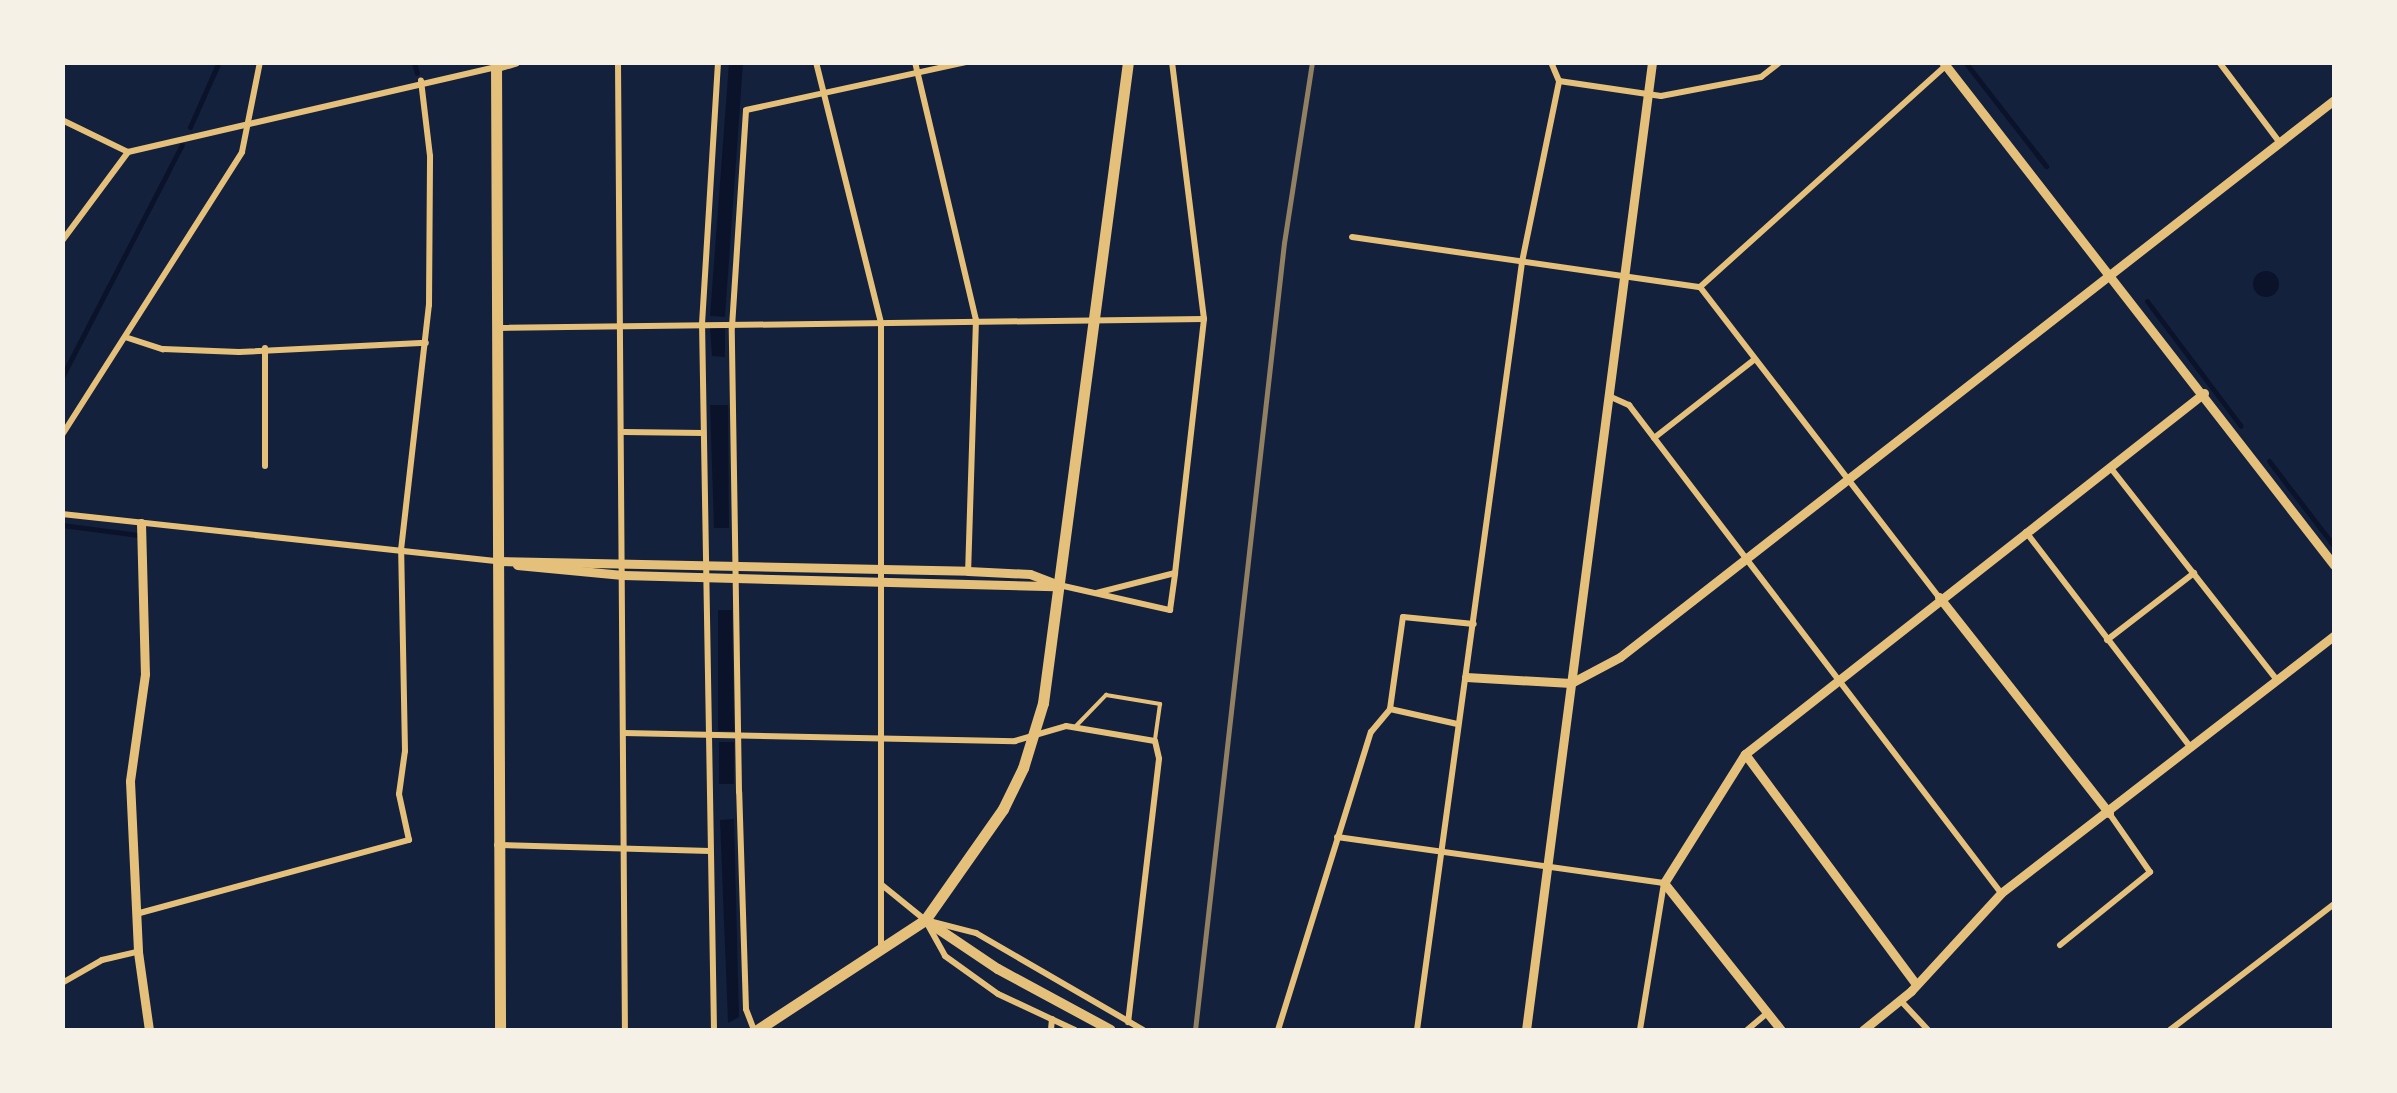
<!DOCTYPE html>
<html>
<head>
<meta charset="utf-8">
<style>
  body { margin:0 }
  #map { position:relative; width:2397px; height:1093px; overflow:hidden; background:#14213d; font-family:"Source Sans 3",sans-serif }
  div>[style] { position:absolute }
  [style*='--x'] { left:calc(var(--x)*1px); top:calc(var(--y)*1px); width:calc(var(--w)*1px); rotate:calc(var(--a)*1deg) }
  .water>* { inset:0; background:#0b132b }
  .round { border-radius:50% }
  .stream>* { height:5px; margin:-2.5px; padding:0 2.5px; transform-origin:2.5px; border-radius:2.5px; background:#0b132b }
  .service>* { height:4px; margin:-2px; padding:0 2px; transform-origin:2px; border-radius:2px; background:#e5c07b }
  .minor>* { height:6px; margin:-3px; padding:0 3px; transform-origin:3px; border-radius:3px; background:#e5c07b }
  .tertiary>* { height:9px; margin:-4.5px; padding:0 4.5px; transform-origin:4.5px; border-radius:4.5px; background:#e5c07b }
  .secondary>* { height:10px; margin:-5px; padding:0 5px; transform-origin:5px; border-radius:5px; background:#e5c07b }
  .primary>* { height:11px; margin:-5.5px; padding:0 5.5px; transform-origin:5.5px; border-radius:5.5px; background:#e5c07b }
  .trunk>* { height:11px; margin:-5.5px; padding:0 5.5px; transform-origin:5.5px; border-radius:5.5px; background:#e5c07b }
  .rail>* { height:5px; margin:-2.5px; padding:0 2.5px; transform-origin:2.5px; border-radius:2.5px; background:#918062 }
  span { translate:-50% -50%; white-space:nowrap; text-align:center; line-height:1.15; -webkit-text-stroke:10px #f6f1e7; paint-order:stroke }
  .frame { position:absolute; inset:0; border:65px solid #f6f1e7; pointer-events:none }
</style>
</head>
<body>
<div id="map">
  <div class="water">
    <div style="clip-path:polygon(729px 63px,743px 63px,725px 317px,710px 316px)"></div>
    <div class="round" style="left:2253px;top:271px;width:26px;height:26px"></div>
    <div style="clip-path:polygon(710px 327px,725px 329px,725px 357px,712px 356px)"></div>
    <div style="clip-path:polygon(710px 405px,728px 405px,729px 528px,714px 528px)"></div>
    <div style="clip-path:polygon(718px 610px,732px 610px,734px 731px,718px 731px)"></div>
    <div style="clip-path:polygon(719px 742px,734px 742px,734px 784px,719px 784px)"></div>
    <div style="clip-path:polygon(734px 819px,739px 1017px,728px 1023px,720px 820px)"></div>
  </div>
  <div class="stream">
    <div style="--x:414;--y:62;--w:11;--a:75"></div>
    <div style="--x:1965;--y:62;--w:132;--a:52.1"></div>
    <div style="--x:190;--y:127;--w:71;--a:-66"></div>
    <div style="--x:2147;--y:301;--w:156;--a:53.1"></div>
    <div style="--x:62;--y:377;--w:261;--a:-62.7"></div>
    <div style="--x:2269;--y:461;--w:107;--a:52.6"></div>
    <div style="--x:62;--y:525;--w:77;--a:7.5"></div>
  </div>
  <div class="service">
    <div style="--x:1075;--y:727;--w:45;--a:-45.9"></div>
    <div style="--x:1106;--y:695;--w:55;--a:9.5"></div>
    <div style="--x:1160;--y:704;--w:36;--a:98"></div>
  </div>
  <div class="minor">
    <div style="--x:618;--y:62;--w:968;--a:89.59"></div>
    <div style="--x:816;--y:62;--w:269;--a:76"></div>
    <div style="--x:881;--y:323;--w:628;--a:90"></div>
    <div style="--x:915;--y:62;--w:265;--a:76.7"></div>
    <div style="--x:976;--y:320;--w:251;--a:91.8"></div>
    <div style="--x:1172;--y:62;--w:259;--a:82.9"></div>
    <div style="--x:1204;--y:319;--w:256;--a:96.5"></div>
    <div style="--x:2219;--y:62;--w:101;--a:53"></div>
    <div style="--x:1559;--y:81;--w:103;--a:8.4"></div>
    <div style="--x:1661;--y:96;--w:102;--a:-10.8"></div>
    <div style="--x:1761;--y:77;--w:24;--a:-38"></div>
    <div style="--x:62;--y:120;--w:73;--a:25.9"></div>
    <div style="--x:128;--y:152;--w:379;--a:-13"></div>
    <div style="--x:1352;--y:237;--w:352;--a:8.2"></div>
    <div style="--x:1700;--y:287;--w:391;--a:52.4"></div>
    <div style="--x:62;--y:241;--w:111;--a:-53.4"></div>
    <div style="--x:1700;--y:287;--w:334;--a:-42"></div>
    <div style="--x:498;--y:328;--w:706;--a:-0.73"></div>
    <div style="--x:125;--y:337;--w:40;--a:18"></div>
    <div style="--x:163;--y:349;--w:76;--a:2.3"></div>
    <div style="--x:239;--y:352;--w:187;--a:-2.8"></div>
    <div style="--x:1611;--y:397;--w:20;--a:24"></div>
    <div style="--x:1629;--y:405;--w:614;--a:52.68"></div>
    <div style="--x:624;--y:432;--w:79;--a:0.7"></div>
    <div style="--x:62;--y:435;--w:335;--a:-57.5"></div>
    <div style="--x:242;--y:152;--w:92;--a:-78.7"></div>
    <div style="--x:1654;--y:438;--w:128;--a:-38"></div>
    <div style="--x:265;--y:466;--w:118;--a:-90"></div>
    <div style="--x:2110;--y:467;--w:272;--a:51.9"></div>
    <div style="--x:62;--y:514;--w:438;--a:6.2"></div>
    <div style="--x:2026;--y:532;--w:272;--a:52.6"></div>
    <div style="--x:1059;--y:585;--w:114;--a:12.7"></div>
    <div style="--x:1170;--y:610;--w:37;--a:-82"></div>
    <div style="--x:1175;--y:573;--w:81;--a:165.8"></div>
    <div style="--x:2107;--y:640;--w:110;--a:-37.6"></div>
    <div style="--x:1390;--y:709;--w:69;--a:12.6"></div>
    <div style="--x:624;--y:733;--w:391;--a:1.2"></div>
    <div style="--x:1015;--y:741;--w:53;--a:-16.4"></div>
    <div style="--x:1066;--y:726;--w:90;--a:9.6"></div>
    <div style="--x:1155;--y:741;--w:18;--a:77"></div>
    <div style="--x:1159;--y:759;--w:265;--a:96.7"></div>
    <div style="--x:1337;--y:837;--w:330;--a:8"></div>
    <div style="--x:1664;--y:883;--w:149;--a:99.3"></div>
    <div style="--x:497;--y:845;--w:213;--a:1.6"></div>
    <div style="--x:882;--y:885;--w:55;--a:39.1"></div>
    <div style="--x:925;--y:920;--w:53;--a:14.3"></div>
    <div style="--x:976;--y:933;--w:193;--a:30.1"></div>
    <div style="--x:136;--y:914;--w:283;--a:-15.2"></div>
    <div style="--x:409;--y:840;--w:47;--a:-102.3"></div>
    <div style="--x:399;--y:794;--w:43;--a:-82.1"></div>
    <div style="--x:405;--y:751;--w:201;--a:-91.1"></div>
    <div style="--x:401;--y:550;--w:247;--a:-83.5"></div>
    <div style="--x:429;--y:305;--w:149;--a:-89.6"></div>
    <div style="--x:430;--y:156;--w:76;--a:-96.8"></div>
    <div style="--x:928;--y:925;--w:35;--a:61"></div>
    <div style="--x:945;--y:956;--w:65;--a:35.6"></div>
    <div style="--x:998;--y:994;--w:85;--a:25.1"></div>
    <div style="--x:2060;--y:945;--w:116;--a:-39"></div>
    <div style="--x:2150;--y:872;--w:72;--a:-124.8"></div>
    <div style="--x:62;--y:983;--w:46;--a:-29.9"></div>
    <div style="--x:102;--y:960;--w:37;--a:-13"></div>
    <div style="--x:1901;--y:1001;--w:40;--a:47"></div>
    <div style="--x:714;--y:1030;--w:706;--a:-90.97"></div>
    <div style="--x:702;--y:324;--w:262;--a:-86.5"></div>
    <div style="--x:754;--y:1030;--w:22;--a:-111"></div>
    <div style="--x:746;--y:1009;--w:217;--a:-91.8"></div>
    <div style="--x:739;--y:792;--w:465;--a:-90.9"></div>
    <div style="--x:732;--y:327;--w:217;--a:-86.3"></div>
    <div style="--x:746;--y:110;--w:225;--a:-12.3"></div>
    <div style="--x:1051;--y:1030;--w:11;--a:-85"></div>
    <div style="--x:1278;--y:1030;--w:312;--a:-72.7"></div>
    <div style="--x:1371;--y:732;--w:30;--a:-50"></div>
    <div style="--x:1390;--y:709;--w:93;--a:-82"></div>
    <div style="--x:1403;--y:617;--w:71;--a:5.6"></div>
    <div style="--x:1417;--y:1030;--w:775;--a:-82.21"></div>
    <div style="--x:1522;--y:262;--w:185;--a:-78.4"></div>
    <div style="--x:1559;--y:81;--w:21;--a:-113"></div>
    <div style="--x:1747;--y:1030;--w:26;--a:-40"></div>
    <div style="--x:2170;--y:1030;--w:207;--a:-37.5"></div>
  </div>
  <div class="tertiary">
    <div style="--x:1943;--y:62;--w:637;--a:52.14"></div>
    <div style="--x:497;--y:67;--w:19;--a:-16"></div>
    <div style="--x:141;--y:523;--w:151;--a:88.5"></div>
    <div style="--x:145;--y:674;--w:108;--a:98"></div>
    <div style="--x:130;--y:781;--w:171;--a:87.3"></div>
    <div style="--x:138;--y:952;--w:79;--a:82"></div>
    <div style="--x:497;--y:561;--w:471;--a:1.2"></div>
    <div style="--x:968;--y:571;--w:62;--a:2.8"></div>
    <div style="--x:1030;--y:574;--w:30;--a:21"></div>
    <div style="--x:517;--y:565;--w:106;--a:5.4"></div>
    <div style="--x:623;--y:575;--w:432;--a:1.5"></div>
    <div style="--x:1939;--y:597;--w:275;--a:51.8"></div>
    <div style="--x:1466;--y:677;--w:105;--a:3.3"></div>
    <div style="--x:1571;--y:683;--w:55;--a:-28"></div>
    <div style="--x:1620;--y:657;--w:906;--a:-37.96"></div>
    <div style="--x:1745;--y:754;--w:287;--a:53.4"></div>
    <div style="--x:1526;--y:1030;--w:976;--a:-82.58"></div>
    <div style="--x:1781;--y:1030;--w:188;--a:-128.5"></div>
    <div style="--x:1664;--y:883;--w:152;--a:-57.9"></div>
    <div style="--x:1745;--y:754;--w:584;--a:-38.18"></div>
    <div style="--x:1863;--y:1030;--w:62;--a:-39.1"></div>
    <div style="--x:1911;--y:991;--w:133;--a:-47.4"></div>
    <div style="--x:2001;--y:893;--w:421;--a:-37.7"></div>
  </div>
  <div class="secondary">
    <div style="--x:925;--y:920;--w:88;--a:33.9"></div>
    <div style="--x:998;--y:969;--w:128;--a:28.4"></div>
  </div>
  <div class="primary">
    <div style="--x:757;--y:1030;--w:201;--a:-33.2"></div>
    <div style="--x:925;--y:920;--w:136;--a:-54.9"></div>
    <div style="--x:1003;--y:809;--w:46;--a:-64"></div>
    <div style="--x:1023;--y:768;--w:68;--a:-72.9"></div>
    <div style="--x:1043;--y:703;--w:647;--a:-82.45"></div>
  </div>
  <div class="trunk">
    <div style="--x:496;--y:62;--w:968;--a:89.76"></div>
  </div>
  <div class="rail">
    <div style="--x:1195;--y:1030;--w:792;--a:-83.55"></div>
    <div style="--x:1284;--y:243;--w:183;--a:-81.2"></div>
  </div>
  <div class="frame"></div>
</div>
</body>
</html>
